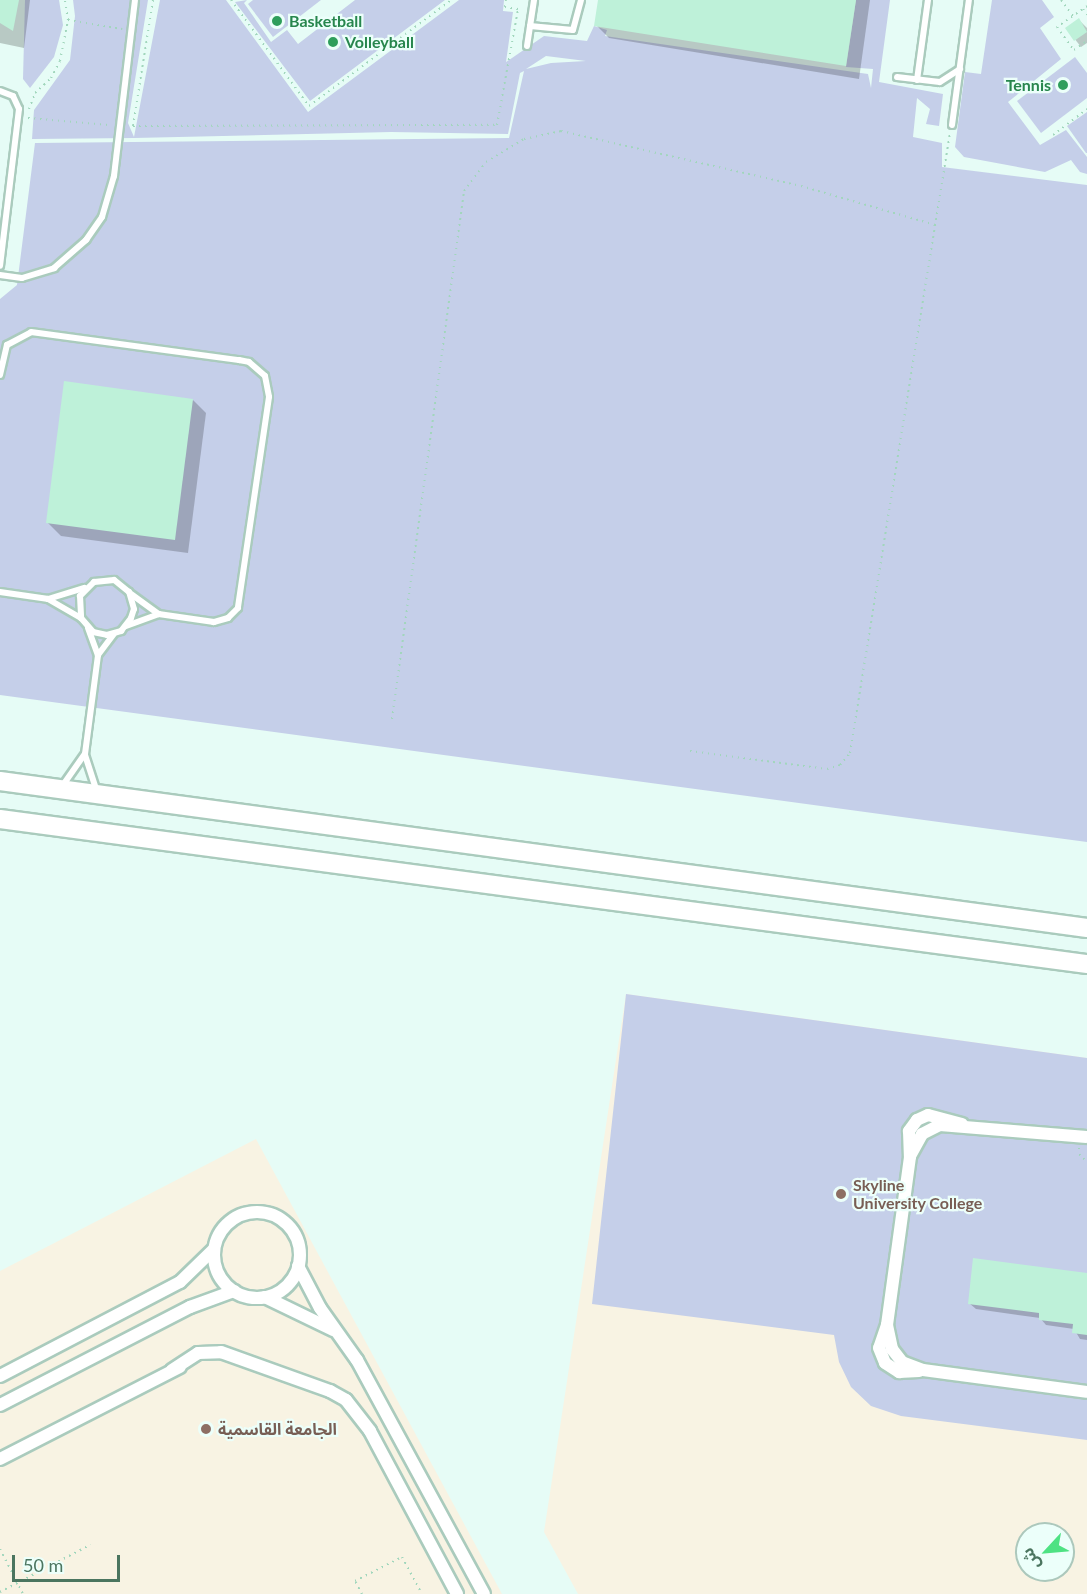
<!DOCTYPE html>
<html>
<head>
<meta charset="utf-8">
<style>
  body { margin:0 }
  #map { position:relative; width:1087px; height:1594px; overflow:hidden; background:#e6fcf6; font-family:Lato,"Noto Sans Arabic",sans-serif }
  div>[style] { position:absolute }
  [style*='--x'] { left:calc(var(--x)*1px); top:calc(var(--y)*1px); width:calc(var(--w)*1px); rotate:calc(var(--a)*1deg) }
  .education>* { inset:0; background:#f8f3e3 }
  .green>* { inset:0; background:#c5cfe9 }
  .shadow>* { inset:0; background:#0003 }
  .building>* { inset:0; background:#bef1d9 }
  .path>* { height:2px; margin-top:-1px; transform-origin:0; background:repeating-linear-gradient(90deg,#a1d6bc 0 1.5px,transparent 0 6px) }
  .roads { filter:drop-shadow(2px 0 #aacbbd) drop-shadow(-2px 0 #aacbbd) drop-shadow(0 2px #aacbbd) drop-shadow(0 -2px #aacbbd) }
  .lane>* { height:6px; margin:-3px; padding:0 3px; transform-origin:3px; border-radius:3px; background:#fff }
  .street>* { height:12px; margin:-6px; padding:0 6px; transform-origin:6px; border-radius:6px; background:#fff }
  .street>.ring { margin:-6px; padding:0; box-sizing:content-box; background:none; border:12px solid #fff; border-radius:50% }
  .secondary>* { height:18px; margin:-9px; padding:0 9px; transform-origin:9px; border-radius:9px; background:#fff }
  .dots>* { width:16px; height:16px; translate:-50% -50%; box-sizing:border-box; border:3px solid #ecfffa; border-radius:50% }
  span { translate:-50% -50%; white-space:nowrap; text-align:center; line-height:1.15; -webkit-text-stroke:4.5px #ecfffa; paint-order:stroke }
  .leisure-label { font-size:16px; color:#27864d; font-weight:700 }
  .left { translate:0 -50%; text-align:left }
  .right { translate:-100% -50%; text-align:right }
  .education-label { font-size:16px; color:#785e54; font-weight:700 }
  .north { position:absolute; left:1015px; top:1522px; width:60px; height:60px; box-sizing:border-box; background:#ecfffa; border:2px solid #acc8bc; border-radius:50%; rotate:244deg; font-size:16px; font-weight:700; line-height:24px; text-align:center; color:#4b755f }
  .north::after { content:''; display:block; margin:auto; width:21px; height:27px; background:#4ee283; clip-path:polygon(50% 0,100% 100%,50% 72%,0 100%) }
  .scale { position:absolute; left:12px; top:1555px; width:108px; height:27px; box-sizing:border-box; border:3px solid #4b755f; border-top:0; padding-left:8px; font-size:18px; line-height:21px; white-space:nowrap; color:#4b755f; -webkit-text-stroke:4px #ecfffa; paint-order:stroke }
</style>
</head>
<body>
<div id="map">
  <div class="education">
    <div style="clip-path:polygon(evenodd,626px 994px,1087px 1058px,1087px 1594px,578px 1594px,544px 1532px,626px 994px,1027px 1534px,1063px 1534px,1063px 1570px,1027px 1570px,1027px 1534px)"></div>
    <div style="clip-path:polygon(256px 1139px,502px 1594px,0 1594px,0 1271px)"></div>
  </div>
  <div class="green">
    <div style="clip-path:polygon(25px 0,59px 0,63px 25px,54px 57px,30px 88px,23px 79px)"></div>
    <div style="clip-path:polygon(evenodd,73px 0,148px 0,128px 123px,134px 137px,160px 0,226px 0,308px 112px,459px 0,504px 0,503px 11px,513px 12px,506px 62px,544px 36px,587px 41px,594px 26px,607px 30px,605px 36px,868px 74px,871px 88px,873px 69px,846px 67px,856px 0,890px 0,879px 82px,943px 94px,939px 126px,926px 124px,930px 109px,917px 98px,913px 137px,942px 143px,942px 167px,1087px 185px,1087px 842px,0 695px,0 299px,17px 285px,35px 143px,509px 138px,524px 71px,520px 73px,508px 134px,391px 132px,134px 138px,32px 139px,34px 110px,70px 60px,75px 16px,73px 0,546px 56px,586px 61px,551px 63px,526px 69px,546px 56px)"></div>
    <div style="clip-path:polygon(247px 0,244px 3px,271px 42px,287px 30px,298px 44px,355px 0,445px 0,310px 101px,235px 2px)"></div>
    <div style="clip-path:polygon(253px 0,321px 0,273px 37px,248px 4px)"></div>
    <div style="clip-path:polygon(992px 0,1042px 0,1054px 17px,1040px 28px,1061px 59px,1008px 102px,1040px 145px,1066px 130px,1087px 157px,1087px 174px,1080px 172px,1071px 160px,1045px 172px,964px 157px,955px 147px,965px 72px,981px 74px)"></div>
    <div style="clip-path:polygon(1075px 57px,1087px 73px,1087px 98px,1041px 133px,1017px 101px)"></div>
    <div style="clip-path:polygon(1087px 112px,1087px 153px,1086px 153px,1067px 126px)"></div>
    <div style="clip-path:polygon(626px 994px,1087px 1058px,1087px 1440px,901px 1416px,871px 1406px,851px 1387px,839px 1362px,834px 1335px,592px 1304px)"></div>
  </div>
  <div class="shadow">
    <div style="clip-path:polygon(0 0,30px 0,24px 48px,0 43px)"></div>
    <div style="clip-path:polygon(599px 0,870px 0,859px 79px,609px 38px,596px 25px)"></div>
    <div style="clip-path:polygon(1079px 20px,1087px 28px,1087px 43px,1081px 47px,1067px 29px)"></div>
    <div style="clip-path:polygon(193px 400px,206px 413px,188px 553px,61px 536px,47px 522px)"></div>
    <div style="clip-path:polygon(1087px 1274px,1087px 1340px,1080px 1339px,1074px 1329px,1046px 1325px,1040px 1318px,976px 1309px,969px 1303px)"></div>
  </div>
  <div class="building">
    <div style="clip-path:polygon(0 0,19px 0,13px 31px,0 23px)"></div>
    <div style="clip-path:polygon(598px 0,856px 0,846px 66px,594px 26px)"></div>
    <div style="clip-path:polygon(1079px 18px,1087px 32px,1074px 41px,1065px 28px)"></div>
    <div style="clip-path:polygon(64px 381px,193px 399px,175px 540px,46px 523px)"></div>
    <div style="clip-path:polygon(973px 1258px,1087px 1273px,1087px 1335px,1072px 1333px,1073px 1324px,1039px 1320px,1039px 1313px,968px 1304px)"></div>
  </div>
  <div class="path">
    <div style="--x:153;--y:0;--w:128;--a:99"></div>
    <div style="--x:133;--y:126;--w:364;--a:-0.2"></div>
    <div style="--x:497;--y:125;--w:118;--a:-79.7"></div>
    <div style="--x:518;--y:9;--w:13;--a:-171"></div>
    <div style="--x:505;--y:7;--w:7;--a:-82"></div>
    <div style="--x:231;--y:0;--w:132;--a:53.7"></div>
    <div style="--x:309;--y:106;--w:177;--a:-36.7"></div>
    <div style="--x:1061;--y:0;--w:20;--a:53"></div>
    <div style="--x:1087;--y:6;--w:37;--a:145"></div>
    <div style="--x:1057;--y:27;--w:29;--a:54"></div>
    <div style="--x:1074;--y:50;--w:16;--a:-35"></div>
    <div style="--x:1083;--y:9;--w:7;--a:56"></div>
    <div style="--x:68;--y:20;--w:55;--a:9.5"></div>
    <div style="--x:29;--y:109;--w:17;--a:-69"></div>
    <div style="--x:35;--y:93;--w:22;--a:-43"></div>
    <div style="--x:51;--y:78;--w:19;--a:-62"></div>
    <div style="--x:60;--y:61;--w:42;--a:-79"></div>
    <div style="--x:68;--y:20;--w:20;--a:-99"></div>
    <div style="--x:28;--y:118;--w:81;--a:4.9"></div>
    <div style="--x:1053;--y:135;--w:43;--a:-37.4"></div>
    <div style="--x:392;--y:719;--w:533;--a:-82.23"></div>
    <div style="--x:464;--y:191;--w:36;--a:-53"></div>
    <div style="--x:486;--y:162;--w:44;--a:-31.2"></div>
    <div style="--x:524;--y:139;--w:38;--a:-12"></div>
    <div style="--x:561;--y:131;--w:246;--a:12.9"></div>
    <div style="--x:801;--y:186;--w:140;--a:16.2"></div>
    <div style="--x:690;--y:751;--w:138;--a:7.5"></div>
    <div style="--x:827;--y:769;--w:14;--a:-17"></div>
    <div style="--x:840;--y:765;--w:16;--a:-50"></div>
    <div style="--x:850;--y:753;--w:628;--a:-80.84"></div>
    <div style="--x:1079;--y:1148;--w:6;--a:90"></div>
    <div style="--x:1079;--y:1154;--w:11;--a:45"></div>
    <div style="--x:0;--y:1549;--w:51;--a:62.9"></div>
    <div style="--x:0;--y:1592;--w:102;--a:-27.6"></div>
    <div style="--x:362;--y:1594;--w:15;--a:-118"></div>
    <div style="--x:355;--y:1581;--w:53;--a:-27.1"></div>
    <div style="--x:402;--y:1557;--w:42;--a:61.6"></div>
  </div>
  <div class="roads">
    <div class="lane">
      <div style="--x:530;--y:26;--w:43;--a:5.3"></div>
      <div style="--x:573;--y:30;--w:31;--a:-75"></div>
      <div style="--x:527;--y:46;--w:47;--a:-81.3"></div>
      <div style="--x:897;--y:77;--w:43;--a:6.6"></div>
      <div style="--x:940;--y:82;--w:24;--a:-33"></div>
      <div style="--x:917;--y:80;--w:81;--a:-82.2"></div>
      <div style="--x:0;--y:91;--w:14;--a:21"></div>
      <div style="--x:13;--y:96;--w:14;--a:65"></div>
      <div style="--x:19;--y:109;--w:158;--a:96.9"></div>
      <div style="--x:952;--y:125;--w:126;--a:-82.3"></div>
      <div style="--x:0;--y:275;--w:22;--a:8"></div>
      <div style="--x:22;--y:278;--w:34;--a:-17"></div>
      <div style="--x:54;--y:268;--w:43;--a:-41.2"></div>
      <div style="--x:86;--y:240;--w:28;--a:-55"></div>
      <div style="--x:102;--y:217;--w:43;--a:-73.7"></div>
      <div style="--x:114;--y:176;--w:177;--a:-83.2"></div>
      <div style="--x:0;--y:375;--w:31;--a:-77"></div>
      <div style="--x:7;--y:345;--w:27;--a:-28"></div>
      <div style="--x:31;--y:332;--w:210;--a:7.7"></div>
      <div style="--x:239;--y:360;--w:10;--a:11"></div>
      <div style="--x:249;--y:362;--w:21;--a:41"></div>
      <div style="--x:265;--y:376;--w:21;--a:79"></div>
      <div style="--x:269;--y:397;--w:213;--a:98.4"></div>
      <div style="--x:238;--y:608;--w:14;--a:135"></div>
      <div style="--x:228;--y:618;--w:15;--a:164"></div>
      <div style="--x:214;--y:622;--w:56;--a:-171.7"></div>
      <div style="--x:159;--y:614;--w:35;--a:160"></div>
      <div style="--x:0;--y:592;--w:49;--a:8.3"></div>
      <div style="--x:48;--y:599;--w:38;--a:-17"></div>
      <div style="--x:131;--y:594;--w:34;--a:36"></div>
      <div style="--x:48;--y:599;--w:38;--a:30"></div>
      <div style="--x:81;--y:618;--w:18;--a:49"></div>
      <div style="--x:93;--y:632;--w:14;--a:12"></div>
      <div style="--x:107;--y:635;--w:15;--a:-16"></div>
      <div style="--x:121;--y:631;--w:16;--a:-52"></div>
      <div style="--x:131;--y:618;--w:9;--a:-72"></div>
      <div style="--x:134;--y:609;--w:18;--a:-106"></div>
      <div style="--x:129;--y:592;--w:19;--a:-141"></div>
      <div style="--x:114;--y:580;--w:20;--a:174"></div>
      <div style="--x:94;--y:582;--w:20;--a:135"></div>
      <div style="--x:80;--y:596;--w:22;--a:87"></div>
      <div style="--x:88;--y:628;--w:29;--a:70"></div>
      <div style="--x:85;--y:755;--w:38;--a:72"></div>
      <div style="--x:63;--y:785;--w:38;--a:-55"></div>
      <div style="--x:85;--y:754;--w:100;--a:-82.5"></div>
      <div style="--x:98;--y:655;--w:26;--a:-53"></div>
    </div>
    <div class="street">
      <div style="--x:962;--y:1124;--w:35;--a:-165"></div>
      <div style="--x:928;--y:1115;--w:12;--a:156"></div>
      <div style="--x:917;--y:1120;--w:14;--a:126"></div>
      <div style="--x:909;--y:1131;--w:26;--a:88"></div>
      <div style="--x:910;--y:1157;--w:170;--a:97.8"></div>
      <div style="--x:887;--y:1325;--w:25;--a:78"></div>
      <div style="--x:892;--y:1349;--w:16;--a:52"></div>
      <div style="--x:902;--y:1362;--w:22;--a:21"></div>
      <div style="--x:923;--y:1370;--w:165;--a:7.6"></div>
      <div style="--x:910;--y:1156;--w:25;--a:-61"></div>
      <div style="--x:922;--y:1134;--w:20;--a:-27"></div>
      <div style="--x:940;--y:1125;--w:147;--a:4.7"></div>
      <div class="ring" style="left:214px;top:1212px;width:74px;height:74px"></div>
      <div style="--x:298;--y:1266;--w:47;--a:62.4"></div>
      <div style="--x:320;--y:1308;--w:64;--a:54.6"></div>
      <div style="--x:357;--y:1360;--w:266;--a:61.5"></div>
      <div style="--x:265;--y:1297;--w:76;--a:25.9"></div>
      <div style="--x:887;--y:1325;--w:24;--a:109"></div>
      <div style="--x:879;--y:1348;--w:16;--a:68"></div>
      <div style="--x:885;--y:1363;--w:17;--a:33"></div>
      <div style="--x:899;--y:1372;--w:20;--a:-3"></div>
      <div style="--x:172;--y:1370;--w:31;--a:-33"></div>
      <div style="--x:198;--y:1353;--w:23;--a:-2"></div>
      <div style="--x:221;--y:1352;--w:116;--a:19.7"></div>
      <div style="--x:330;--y:1391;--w:18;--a:29"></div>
      <div style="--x:346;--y:1400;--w:39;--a:52"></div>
      <div style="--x:370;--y:1431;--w:185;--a:61.9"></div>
      <div style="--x:0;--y:1376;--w:203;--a:-27.6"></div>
      <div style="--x:180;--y:1282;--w:47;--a:-44.1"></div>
      <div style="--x:0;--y:1405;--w:214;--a:-27.3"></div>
      <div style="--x:190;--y:1307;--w:47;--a:-20"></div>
      <div style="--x:0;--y:1459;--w:202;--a:-27.1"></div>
    </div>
    <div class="secondary">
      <div style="--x:0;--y:781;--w:1097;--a:7.7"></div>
      <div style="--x:0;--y:819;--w:1097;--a:7.6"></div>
    </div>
  </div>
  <div class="dots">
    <div style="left:277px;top:21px;background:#2e9e5b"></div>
    <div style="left:333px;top:42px;background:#2e9e5b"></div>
    <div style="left:1063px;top:85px;background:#2e9e5b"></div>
    <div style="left:841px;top:1194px;background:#8d6e63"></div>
    <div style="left:206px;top:1429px;background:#8d6e63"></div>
  </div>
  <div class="leisure-label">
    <span class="left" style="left:289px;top:21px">Basketball</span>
    <span class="left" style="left:345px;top:42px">Volleyball</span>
    <span class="right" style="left:1051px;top:85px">Tennis</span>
  </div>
  <div class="education-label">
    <span class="left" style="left:853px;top:1194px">Skyline<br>University College</span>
    <span class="left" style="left:218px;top:1429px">الجامعة القاسمية</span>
  </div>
  <div class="north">ش</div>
  <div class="scale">50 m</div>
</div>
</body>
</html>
